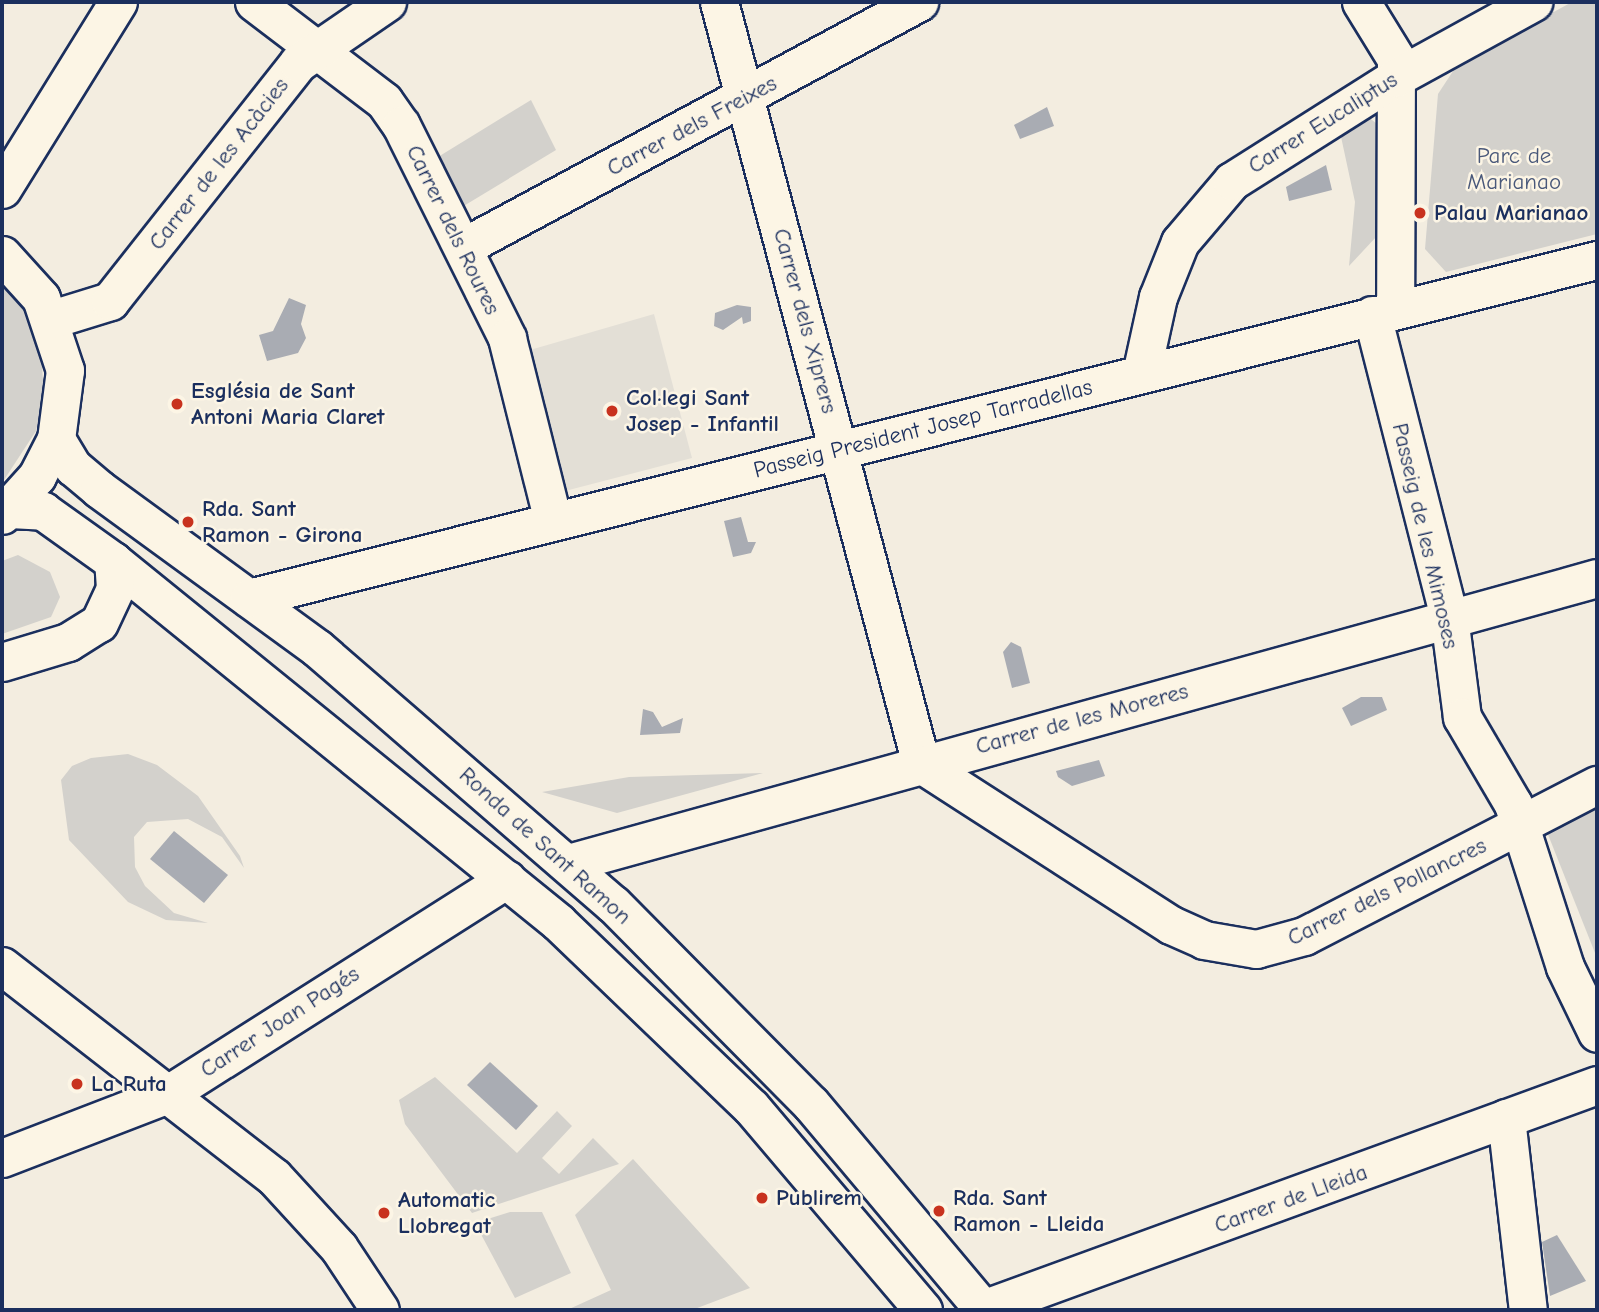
<!DOCTYPE html>
<html>
<head>
<meta charset="utf-8">
<style>
  body { margin:0 }
  #map { position:relative; width:1599px; height:1312px; overflow:hidden; background:#f3ede0; font-family:"Comic Neue",sans-serif }
  div>[style] { position:absolute }
  [style*='--x'] { left:calc(var(--x)*1px); top:calc(var(--y)*1px); width:calc(var(--w)*1px); rotate:calc(var(--a)*1deg) }
  .built>* { inset:0; background:#e3dfd6 }
  .green>* { inset:0; background:#d3d1cc }
  .water>* { inset:0; background:#a9acb3 }
  .roads { filter:drop-shadow(2px 0 #1b2f5e) drop-shadow(-2px 0 #1b2f5e) drop-shadow(0 2px #1b2f5e) drop-shadow(0 -2px #1b2f5e) }
  .street>* { height:37px; margin:-18.5px; padding:0 18.5px; transform-origin:18.5px; border-radius:18.5px; background:#fcf5e5 }
  .dots>* { width:19px; height:19px; translate:-50% -50%; box-sizing:border-box; border:4px solid #fcf5e5; border-radius:50% }
  span { translate:-50% -50%; white-space:nowrap; text-align:center; line-height:1.15; -webkit-text-stroke:5px #fcf5e5; paint-order:stroke }
  .street-label { font-size:23px; color:#1b2f5e }
  .park-label { font-size:23px; color:#49587a }
  .poi-label { font-size:23px; color:#1b2f5e; font-weight:700 }
  .left { translate:0 -50%; text-align:left }
  .frame { position:absolute; inset:0; border:4px solid #1b2f5e; pointer-events:none }
</style>
</head>
<body>
<div id="map">
  <div class="built">
    <div style="clip-path:polygon(654px 314px,692px 458px,565px 491px,530px 350px)"></div>
  </div>
  <div class="green">
    <div style="clip-path:polygon(1572px 2px,1597px 2px,1597px 234px,1446px 272px,1425px 249px,1438px 94px,1457px 65px)"></div>
    <div style="clip-path:polygon(531px 100px,556px 150px,462px 207px,438px 157px)"></div>
    <div style="clip-path:polygon(1367px 116px,1377px 124px,1377px 236px,1349px 266px,1355px 202px,1340px 132px)"></div>
    <div style="clip-path:polygon(2px 281px,27px 315px,41px 353px,44px 394px,36px 431px,2px 483px)"></div>
    <div style="clip-path:polygon(18px 555px,50px 572px,60px 597px,51px 617px,2px 634px,2px 561px)"></div>
    <div style="clip-path:polygon(128px 754px,157px 765px,198px 796px,240px 856px,244px 868px,222px 837px,188px 819px,147px 822px,134px 837px,135px 867px,145px 886px,174px 913px,208px 923px,166px 920px,128px 902px,69px 840px,61px 780px,72px 766px,91px 758px)"></div>
    <div style="clip-path:polygon(763px 773px,617px 813px,542px 792px,629px 777px)"></div>
    <div style="clip-path:polygon(1597px 806px,1597px 958px,1547px 832px)"></div>
    <div style="clip-path:polygon(435px 1077px,517px 1153px,557px 1111px,572px 1126px,542px 1158px,559px 1174px,593px 1138px,619px 1164px,472px 1213px,405px 1124px,399px 1100px)"></div>
    <div style="clip-path:polygon(633px 1159px,750px 1288px,692px 1310px,567px 1310px,611px 1290px,575px 1215px)"></div>
    <div style="clip-path:polygon(510px 1212px,542px 1212px,571px 1273px,515px 1298px,475px 1223px)"></div>
  </div>
  <div class="water">
    <div style="clip-path:polygon(1047px 107px,1054px 126px,1020px 139px,1014px 125px)"></div>
    <div style="clip-path:polygon(1326px 165px,1332px 190px,1289px 201px,1286px 187px)"></div>
    <div style="clip-path:polygon(289px 298px,306px 305px,301px 324px,306px 338px,298px 353px,267px 361px,259px 335px,273px 331px)"></div>
    <div style="clip-path:polygon(737px 305px,751px 307px,751px 321px,743px 324px,742px 317px,723px 330px,714px 326px,715px 313px)"></div>
    <div style="clip-path:polygon(741px 517px,748px 542px,756px 542px,751px 553px,733px 557px,724px 521px)"></div>
    <div style="clip-path:polygon(1011px 642px,1021px 647px,1030px 683px,1012px 688px,1003px 652px)"></div>
    <div style="clip-path:polygon(1361px 697px,1382px 697px,1387px 710px,1351px 726px,1342px 708px)"></div>
    <div style="clip-path:polygon(643px 709px,653px 712px,662px 727px,683px 718px,680px 733px,640px 735px)"></div>
    <div style="clip-path:polygon(1099px 760px,1105px 776px,1072px 786px,1058px 777px,1056px 771px)"></div>
    <div style="clip-path:polygon(174px 831px,228px 875px,204px 903px,150px 859px)"></div>
    <div style="clip-path:polygon(490px 1062px,538px 1106px,516px 1130px,467px 1085px)"></div>
    <div style="clip-path:polygon(1557px 1235px,1586px 1281px,1550px 1296px,1542px 1242px)"></div>
  </div>
  <div class="roads">
    <div class="street">
      <div style="--x:254;--y:2;--w:163;--a:37.3"></div>
      <div style="--x:384;--y:101;--w:29;--a:55"></div>
      <div style="--x:401;--y:125;--w:238;--a:63.5"></div>
      <div style="--x:507;--y:338;--w:189;--a:75.9"></div>
      <div style="--x:719;--y:2;--w:788;--a:75.15"></div>
      <div style="--x:1361;--y:2;--w:67;--a:58.4"></div>
      <div style="--x:1396;--y:59;--w:250;--a:90.2"></div>
      <div style="--x:2;--y:189;--w:220;--a:-58.2"></div>
      <div style="--x:463;--y:247;--w:518;--a:-28.25"></div>
      <div style="--x:2;--y:255;--w:58;--a:47.8"></div>
      <div style="--x:41;--y:298;--w:76;--a:71.6"></div>
      <div style="--x:65;--y:370;--w:70;--a:97.4"></div>
      <div style="--x:56;--y:439;--w:42;--a:117.2"></div>
      <div style="--x:37;--y:476;--w:52;--a:131.9"></div>
      <div style="--x:1372;--y:315;--w:312;--a:75.7"></div>
      <div style="--x:1449;--y:617;--w:101;--a:82.6"></div>
      <div style="--x:1462;--y:717;--w:101;--a:59.6"></div>
      <div style="--x:1513;--y:804;--w:171;--a:72.3"></div>
      <div style="--x:1565;--y:967;--w:73;--a:64.1"></div>
      <div style="--x:52;--y:319;--w:61;--a:-17.2"></div>
      <div style="--x:110;--y:301;--w:303;--a:-51.7"></div>
      <div style="--x:298;--y:63;--w:108;--a:-34.4"></div>
      <div style="--x:1141;--y:374;--w:79;--a:-77.6"></div>
      <div style="--x:1158;--y:297;--w:59;--a:-68.2"></div>
      <div style="--x:1180;--y:242;--w:80;--a:-49.6"></div>
      <div style="--x:1232;--y:181;--w:193;--a:-32.3"></div>
      <div style="--x:1395;--y:78;--w:158;--a:-28.8"></div>
      <div style="--x:56;--y:439;--w:33;--a:59"></div>
      <div style="--x:73;--y:467;--w:34;--a:40"></div>
      <div style="--x:99;--y:489;--w:270;--a:36.1"></div>
      <div style="--x:317;--y:648;--w:391;--a:40.9"></div>
      <div style="--x:613;--y:904;--w:281;--a:45.3"></div>
      <div style="--x:811;--y:1104;--w:269;--a:50"></div>
      <div style="--x:10;--y:509;--w:33;--a:3"></div>
      <div style="--x:43;--y:511;--w:86;--a:35.5"></div>
      <div style="--x:113;--y:561;--w:573;--a:39.05"></div>
      <div style="--x:558;--y:922;--w:267;--a:43.8"></div>
      <div style="--x:751;--y:1107;--w:266;--a:49.7"></div>
      <div style="--x:249;--y:598;--w:1390;--a:-14.08"></div>
      <div style="--x:2;--y:662;--w:69;--a:-16.9"></div>
      <div style="--x:68;--y:642;--w:36;--a:-32"></div>
      <div style="--x:99;--y:623;--w:38;--a:-65"></div>
      <div style="--x:115;--y:588;--w:27;--a:-94"></div>
      <div style="--x:921;--y:764;--w:297;--a:32.8"></div>
      <div style="--x:1171;--y:925;--w:36;--a:24"></div>
      <div style="--x:1204;--y:940;--w:53;--a:9.8"></div>
      <div style="--x:1256;--y:949;--w:50;--a:-15.2"></div>
      <div style="--x:1304;--y:936;--w:330;--a:-27.3"></div>
      <div style="--x:568;--y:863;--w:1068;--a:-15.48"></div>
      <div style="--x:2;--y:966;--w:344;--a:37.8"></div>
      <div style="--x:274;--y:1177;--w:96;--a:47.5"></div>
      <div style="--x:339;--y:1248;--w:74;--a:56.5"></div>
      <div style="--x:1506;--y:1118;--w:193;--a:83.5"></div>
      <div style="--x:2;--y:1158;--w:178;--a:-21.1"></div>
      <div style="--x:168;--y:1094;--w:401;--a:-32.4"></div>
      <div style="--x:983;--y:1309;--w:654;--a:-20.04"></div>
    </div>
  </div>
  <div class="dots">
    <div style="left:1420px;top:213px;background:#c8321e"></div>
    <div style="left:177px;top:404px;background:#c8321e"></div>
    <div style="left:612px;top:411px;background:#c8321e"></div>
    <div style="left:188px;top:522px;background:#c8321e"></div>
    <div style="left:77px;top:1084px;background:#c8321e"></div>
    <div style="left:762px;top:1198px;background:#c8321e"></div>
    <div style="left:939px;top:1211px;background:#c8321e"></div>
    <div style="left:384px;top:1213px;background:#c8321e"></div>
  </div>
  <div class="street-label">
    <span style="left:1323px;top:123px;rotate:-32deg">Carrer Eucaliptus</span>
    <span style="left:692px;top:126px;rotate:-28deg">Carrer dels Freixes</span>
    <span style="left:219px;top:164px;rotate:-52deg">Carrer de les Acàcies</span>
    <span style="left:453px;top:230px;rotate:64deg">Carrer dels Roures</span>
    <span style="left:805px;top:321px;rotate:75deg">Carrer dels Xiprers</span>
    <span style="left:923px;top:429px;rotate:-14deg">Passeig President Josep Tarradellas</span>
    <span style="left:1425px;top:536px;rotate:77deg">Passeig de les Mimoses</span>
    <span style="left:1082px;top:719px;rotate:-15deg">Carrer de les Moreres</span>
    <span style="left:545px;top:846px;rotate:42deg">Ronda de Sant Ramon</span>
    <span style="left:1387px;top:892px;rotate:-26deg">Carrer dels Pollancres</span>
    <span style="left:280px;top:1022px;rotate:-33deg">Carrer Joan Pagés</span>
    <span style="left:1291px;top:1199px;rotate:-20deg">Carrer de Lleida</span>
  </div>
  <div class="park-label">
    <span style="left:1514px;top:169px">Parc de<br>Marianao</span>
  </div>
  <div class="poi-label">
    <span class="left" style="left:1434px;top:213px">Palau Marianao</span>
    <span class="left" style="left:191px;top:404px">Església de Sant<br>Antoni Maria Claret</span>
    <span class="left" style="left:626px;top:411px">Col·legi Sant<br>Josep - Infantil</span>
    <span class="left" style="left:202px;top:522px">Rda. Sant<br>Ramon - Girona</span>
    <span class="left" style="left:91px;top:1084px">La Ruta</span>
    <span class="left" style="left:776px;top:1198px">Publirem</span>
    <span class="left" style="left:953px;top:1211px">Rda. Sant<br>Ramon - Lleida</span>
    <span class="left" style="left:398px;top:1213px">Automatic<br>Llobregat</span>
  </div>
  <div class="frame"></div>
</div>
</body>
</html>
